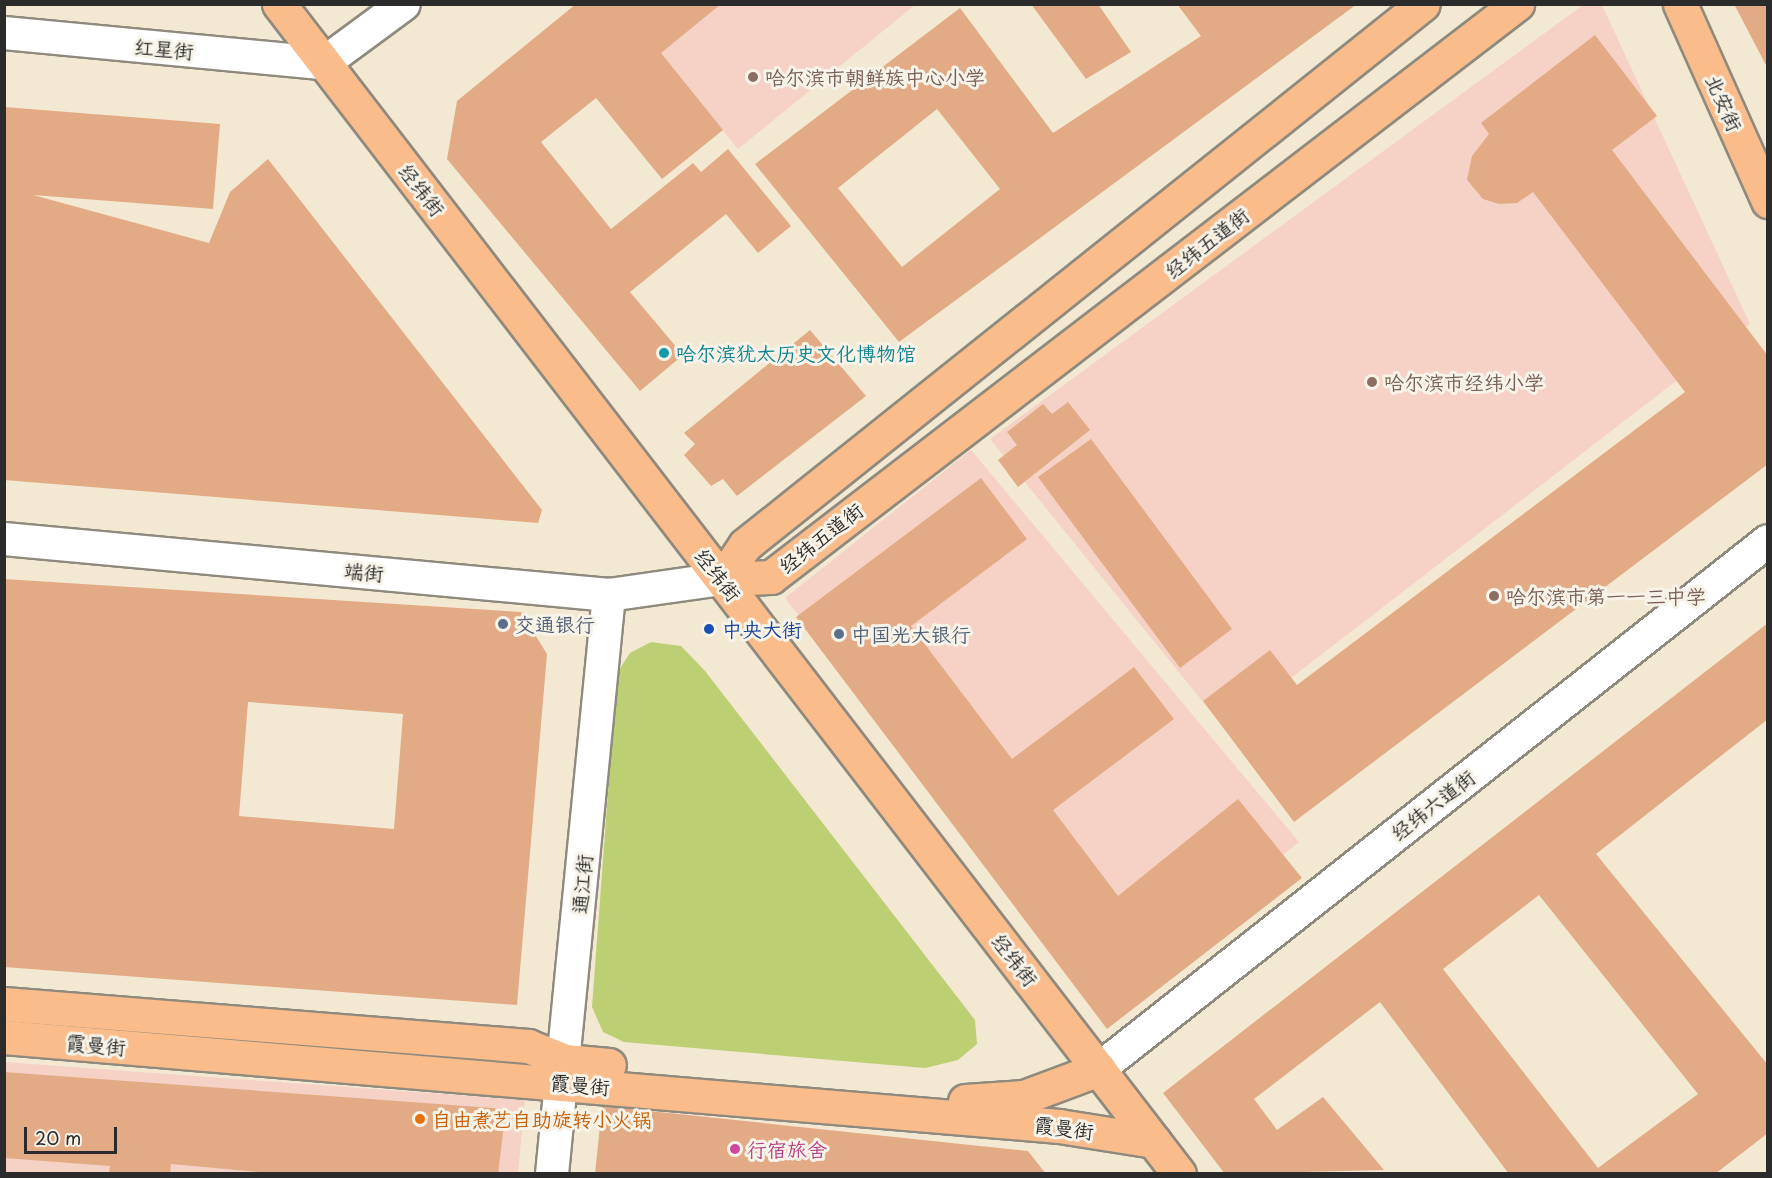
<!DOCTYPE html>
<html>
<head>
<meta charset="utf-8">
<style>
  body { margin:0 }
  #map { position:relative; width:1772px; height:1178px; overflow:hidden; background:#f3e8d2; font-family:"Playpen Sans","LXGW WenKai TC",sans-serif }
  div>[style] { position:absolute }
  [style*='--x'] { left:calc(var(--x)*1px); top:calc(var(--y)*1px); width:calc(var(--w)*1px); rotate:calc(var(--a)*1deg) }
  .built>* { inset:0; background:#f6d1c5 }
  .green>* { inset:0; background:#bccf72 }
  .building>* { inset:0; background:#e3ab85 }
  .roads { filter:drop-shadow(2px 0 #8f8a7e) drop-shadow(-2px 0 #8f8a7e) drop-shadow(0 2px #8f8a7e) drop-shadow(0 -2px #8f8a7e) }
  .minor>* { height:32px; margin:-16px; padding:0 16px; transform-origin:16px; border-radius:16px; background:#fff }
  .major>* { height:33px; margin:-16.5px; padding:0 16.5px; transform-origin:16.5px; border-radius:16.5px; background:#fabc8b }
  .dots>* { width:16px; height:16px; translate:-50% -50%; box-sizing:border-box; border:3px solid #f7f3e8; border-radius:50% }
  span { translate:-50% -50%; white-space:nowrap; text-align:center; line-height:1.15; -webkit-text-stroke:6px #f7f3e8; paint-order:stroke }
  .street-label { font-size:20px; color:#2b2b2b }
  .education-label { font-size:20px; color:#785e54 }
  .left { translate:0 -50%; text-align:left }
  .culture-label { font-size:20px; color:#0d838f }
  .service-label { font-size:20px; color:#4e5e75 }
  .transit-label { font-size:20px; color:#164399 }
  .food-label { font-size:20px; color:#c56008 }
  .hotel-label { font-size:20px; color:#b23c85 }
  .frame { position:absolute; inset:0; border:6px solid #2b2b2b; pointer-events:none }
  .scale { position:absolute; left:24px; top:1127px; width:93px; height:27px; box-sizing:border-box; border:3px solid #2b2b2b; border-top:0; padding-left:8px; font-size:18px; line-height:21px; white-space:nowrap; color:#2b2b2b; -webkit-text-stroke:4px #f7f3e8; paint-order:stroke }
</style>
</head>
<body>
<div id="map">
  <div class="built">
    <div style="clip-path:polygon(620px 5px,915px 5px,738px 149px)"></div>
    <div style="clip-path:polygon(1583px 5px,1602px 5px,1750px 324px,1225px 729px,990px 439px)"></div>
    <div style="clip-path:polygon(971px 450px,1299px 842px,1098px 999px,785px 598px)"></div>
    <div style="clip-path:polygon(4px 1062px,525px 1100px,518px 1173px,5px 1173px)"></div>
  </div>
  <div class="green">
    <div style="clip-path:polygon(651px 642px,681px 646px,705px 671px,975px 1020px,977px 1044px,958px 1060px,925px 1068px,624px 1042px,603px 1032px,592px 1007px,617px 673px,630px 653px)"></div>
  </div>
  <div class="building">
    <div style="clip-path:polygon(576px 4px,721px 4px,661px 53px,723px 130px,662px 179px,596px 98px,541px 142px,611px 229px,693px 163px,701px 172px,728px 149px,791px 226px,758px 253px,726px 214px,630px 292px,683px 355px,640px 391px,447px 159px,457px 101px)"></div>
    <div style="clip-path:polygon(1031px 4px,1098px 4px,1131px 52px,1086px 79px)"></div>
    <div style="clip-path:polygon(evenodd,1177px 4px,1357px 4px,899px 342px,755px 164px,960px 8px,1053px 133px,1201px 36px,1177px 4px,937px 109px,1000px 189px,902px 267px,838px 188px,937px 109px)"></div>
    <div style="clip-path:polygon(1734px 4px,1768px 4px,1768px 69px)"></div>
    <div style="clip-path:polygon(1595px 35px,1657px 116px,1612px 150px,1768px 356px,1768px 464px,1294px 822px,1203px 701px,1270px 650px,1297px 685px,1685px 392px,1533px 192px,1517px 203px,1499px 204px,1483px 199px,1467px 180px,1472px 156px,1489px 134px,1481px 123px)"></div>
    <div style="clip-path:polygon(4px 107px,220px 124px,213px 209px,33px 195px,209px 243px,230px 192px,268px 159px,542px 510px,538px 523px,4px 480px)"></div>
    <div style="clip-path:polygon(810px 330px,866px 396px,737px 496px,723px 479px,711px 486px,684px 455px,695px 444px,684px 433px)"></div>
    <div style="clip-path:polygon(1068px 402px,1090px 430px,1018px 487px,998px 460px,1017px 445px,1007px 432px,1043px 404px,1052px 414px)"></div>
    <div style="clip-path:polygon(1091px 439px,1232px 629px,1180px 668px,1038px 477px)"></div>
    <div style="clip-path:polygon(981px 478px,1027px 539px,911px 626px,1012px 759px,1134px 667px,1174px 719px,1053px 810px,1118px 896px,1238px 799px,1302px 878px,1107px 1029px,796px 617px)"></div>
    <div style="clip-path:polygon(evenodd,4px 579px,521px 612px,547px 654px,517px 1005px,4px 967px,4px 579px,248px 702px,403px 714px,394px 829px,239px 816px,248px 702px)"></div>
    <div style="clip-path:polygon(evenodd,1768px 623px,1768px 719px,1596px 854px,1768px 1065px,1768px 1133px,1715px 1174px,1509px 1174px,1380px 1002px,1254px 1099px,1277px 1130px,1323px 1097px,1384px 1170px,1225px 1174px,1163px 1093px,1768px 623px,1539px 895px,1698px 1094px,1598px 1168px,1443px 969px,1539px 895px)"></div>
    <div style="clip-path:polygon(4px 1072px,506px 1109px,498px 1174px,282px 1174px,171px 1164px,170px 1174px,109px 1174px,110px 1166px,4px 1158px)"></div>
    <div style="clip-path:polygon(602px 1106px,1028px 1151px,1046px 1174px,595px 1174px)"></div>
  </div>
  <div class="roads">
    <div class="minor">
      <div style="--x:4;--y:33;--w:321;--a:5.4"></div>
      <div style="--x:324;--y:63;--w:99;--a:-36.4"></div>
      <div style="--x:4;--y:539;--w:608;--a:5.29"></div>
      <div style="--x:609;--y:595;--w:114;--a:-8.1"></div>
      <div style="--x:1099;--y:1069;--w:852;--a:-38.28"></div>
      <div style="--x:552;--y:1174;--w:582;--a:-84.38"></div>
    </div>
    <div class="major">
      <div style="--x:279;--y:4;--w:1476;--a:52.43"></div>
      <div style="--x:1680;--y:4;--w:216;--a:65.9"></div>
      <div style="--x:722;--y:579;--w:49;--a:-2.3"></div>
      <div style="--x:771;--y:577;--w:941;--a:-37.53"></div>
      <div style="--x:722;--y:579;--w:41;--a:-55.9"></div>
      <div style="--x:745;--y:545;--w:867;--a:-38.59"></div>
      <div style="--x:4;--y:1004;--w:526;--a:4.58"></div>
      <div style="--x:528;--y:1046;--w:40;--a:22"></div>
      <div style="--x:565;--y:1061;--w:44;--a:5.2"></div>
      <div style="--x:4;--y:1037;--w:1059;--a:4.82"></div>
      <div style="--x:1059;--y:1126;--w:96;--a:9"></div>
      <div style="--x:965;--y:1101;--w:59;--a:-3.9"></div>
      <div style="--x:1024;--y:1097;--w:80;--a:-20.5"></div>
    </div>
  </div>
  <div class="dots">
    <div style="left:753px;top:77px;background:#8d6e63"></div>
    <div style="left:664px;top:353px;background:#0f9aa8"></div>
    <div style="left:1372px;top:382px;background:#8d6e63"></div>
    <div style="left:1494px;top:596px;background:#8d6e63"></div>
    <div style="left:503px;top:624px;background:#5c6f8a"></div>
    <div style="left:709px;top:629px;background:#1a4fb4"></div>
    <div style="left:839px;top:634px;background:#5c6f8a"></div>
    <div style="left:420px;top:1119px;background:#e8710a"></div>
    <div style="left:735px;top:1149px;background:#d1479c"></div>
  </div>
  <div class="street-label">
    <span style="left:164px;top:49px;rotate:5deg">红星街</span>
    <span style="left:1724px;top:103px;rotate:66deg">北安街</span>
    <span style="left:422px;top:190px;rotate:52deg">经纬街</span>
    <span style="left:1207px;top:243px;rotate:-38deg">经纬五道街</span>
    <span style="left:821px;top:538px;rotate:-38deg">经纬五道街</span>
    <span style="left:364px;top:572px;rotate:5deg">端街</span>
    <span style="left:718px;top:575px;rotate:52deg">经纬街</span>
    <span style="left:1433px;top:805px;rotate:-38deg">经纬六道街</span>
    <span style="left:582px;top:884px;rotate:-85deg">通江街</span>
    <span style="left:1015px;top:960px;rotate:52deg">经纬街</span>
    <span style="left:96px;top:1045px;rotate:5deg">霞曼街</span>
    <span style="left:580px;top:1085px;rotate:5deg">霞曼街</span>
    <span style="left:1064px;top:1128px;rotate:7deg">霞曼街</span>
  </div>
  <div class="education-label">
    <span class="left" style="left:765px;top:77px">哈尔滨市朝鲜族中心小学</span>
    <span class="left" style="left:1384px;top:382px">哈尔滨市经纬小学</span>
    <span class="left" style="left:1506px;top:596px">哈尔滨市第一一三中学</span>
  </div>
  <div class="culture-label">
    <span class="left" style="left:676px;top:353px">哈尔滨犹太历史文化博物馆</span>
  </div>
  <div class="service-label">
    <span class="left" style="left:515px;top:624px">交通银行</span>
    <span class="left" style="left:851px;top:634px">中国光大银行</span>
  </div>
  <div class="transit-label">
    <span class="left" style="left:722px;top:629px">中央大街</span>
  </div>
  <div class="food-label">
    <span class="left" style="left:432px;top:1119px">自由煮艺自助旋转小火锅</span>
  </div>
  <div class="hotel-label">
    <span class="left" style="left:747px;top:1149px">行宿旅舍</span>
  </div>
  <div class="frame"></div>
  <div class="scale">20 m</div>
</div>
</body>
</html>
